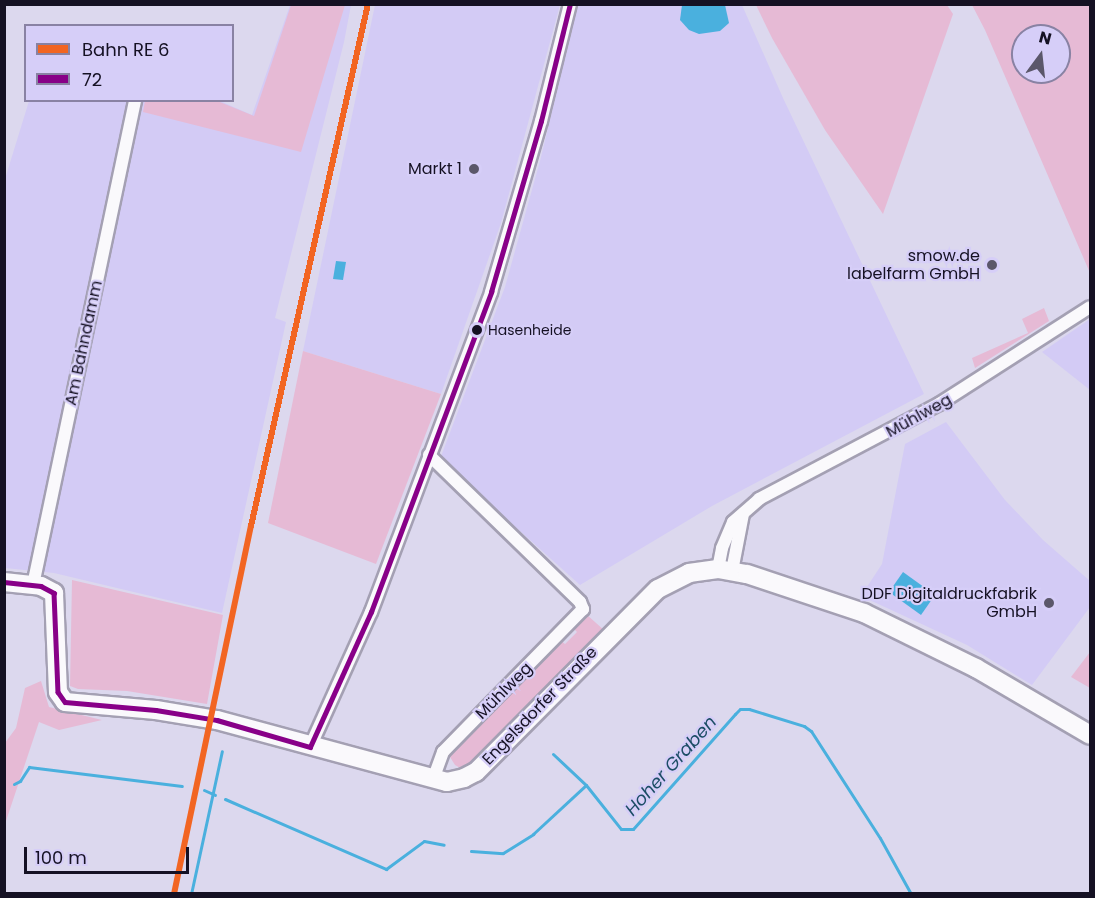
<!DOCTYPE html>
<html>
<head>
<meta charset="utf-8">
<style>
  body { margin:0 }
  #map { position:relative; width:1095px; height:898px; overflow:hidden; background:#dcd8ee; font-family:Poppins,sans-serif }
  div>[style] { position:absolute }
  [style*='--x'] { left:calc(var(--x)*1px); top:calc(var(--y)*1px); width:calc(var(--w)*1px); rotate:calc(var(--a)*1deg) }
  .built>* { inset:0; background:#d3cbf5 }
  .green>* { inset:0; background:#e6bad5 }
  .water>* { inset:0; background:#4ab0de }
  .stream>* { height:3px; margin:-1.5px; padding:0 1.5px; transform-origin:1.5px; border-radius:1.5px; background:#4ab0de }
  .roads { filter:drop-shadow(2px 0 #a4a0b3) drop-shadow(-2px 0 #a4a0b3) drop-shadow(0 2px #a4a0b3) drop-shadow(0 -2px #a4a0b3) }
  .street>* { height:12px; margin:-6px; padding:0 6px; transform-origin:6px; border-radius:6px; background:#faf9fc }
  .secondary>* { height:18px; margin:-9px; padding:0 9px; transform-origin:9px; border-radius:9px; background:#faf9fc }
  .bus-1>* { height:4.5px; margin:-2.25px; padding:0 2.25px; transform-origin:2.25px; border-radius:2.25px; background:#808 }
  .rail-1>* { height:6px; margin:-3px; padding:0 3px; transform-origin:3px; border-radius:3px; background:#f26522 }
  .dots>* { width:16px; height:16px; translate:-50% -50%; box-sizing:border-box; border:3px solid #d6cef8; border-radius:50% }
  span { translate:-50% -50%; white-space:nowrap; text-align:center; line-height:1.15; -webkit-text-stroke:4.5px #d6cef8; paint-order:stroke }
  .bus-label { font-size:14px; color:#151123 }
  .left { translate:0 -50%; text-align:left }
  .poi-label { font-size:16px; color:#151123 }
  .right { translate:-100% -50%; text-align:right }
  .street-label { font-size:16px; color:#151123 }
  .water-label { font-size:18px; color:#1c4d65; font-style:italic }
  .frame { position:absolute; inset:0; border:6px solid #151123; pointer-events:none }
  .legend { position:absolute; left:24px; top:24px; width:210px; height:78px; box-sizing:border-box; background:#d6cef8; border:2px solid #8982a3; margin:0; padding:8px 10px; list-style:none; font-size:18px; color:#151123 }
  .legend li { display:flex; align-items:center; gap:12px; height:30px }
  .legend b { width:30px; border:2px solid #8982a3 }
  .north { position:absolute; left:1011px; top:24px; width:60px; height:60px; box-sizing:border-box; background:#d6cef8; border:2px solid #8982a3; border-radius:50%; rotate:15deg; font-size:16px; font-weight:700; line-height:24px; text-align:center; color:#151123 }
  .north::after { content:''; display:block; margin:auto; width:21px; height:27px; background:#5b576a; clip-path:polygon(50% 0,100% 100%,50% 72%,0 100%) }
  .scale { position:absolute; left:24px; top:847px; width:165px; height:27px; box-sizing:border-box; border:3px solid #151123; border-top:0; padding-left:8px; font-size:18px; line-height:21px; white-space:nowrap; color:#151123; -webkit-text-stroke:4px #d6cef8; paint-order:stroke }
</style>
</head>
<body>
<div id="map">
  <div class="built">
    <div style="clip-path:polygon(290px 5px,351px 5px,344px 42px,275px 318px,286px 322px,222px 613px,54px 573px,5px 568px,5px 179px,29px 101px,220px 101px,252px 115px)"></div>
    <div style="clip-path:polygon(375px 5px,560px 5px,501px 223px,441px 394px,303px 351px)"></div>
    <div style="clip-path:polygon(578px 5px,742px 5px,783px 98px,924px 394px,712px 506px,580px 585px,440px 459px,505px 287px,540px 161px)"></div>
    <div style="clip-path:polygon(1090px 319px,1090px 390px,1042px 352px)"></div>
    <div style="clip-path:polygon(946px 422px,1005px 500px,1043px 540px,1090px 581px,1090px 607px,1032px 685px,967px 645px,861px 596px,882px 564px,905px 444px)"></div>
  </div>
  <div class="green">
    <div style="clip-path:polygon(291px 5px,345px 5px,301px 152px,143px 112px,145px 101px,215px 100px,254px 116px)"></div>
    <div style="clip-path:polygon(756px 5px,947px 5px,953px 14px,883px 214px,825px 130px,772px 38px)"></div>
    <div style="clip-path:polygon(evenodd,972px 5px,1090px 5px,1090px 273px,985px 30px,972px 5px,1023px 36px,1059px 36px,1059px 72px,1023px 72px,1023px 36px)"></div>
    <div style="clip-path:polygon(1044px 308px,1049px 321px,975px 368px,972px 358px,1028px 333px,1022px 319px)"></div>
    <div style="clip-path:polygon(303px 351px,441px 394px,376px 564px,268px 523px)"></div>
    <div style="clip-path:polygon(72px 580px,223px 615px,207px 704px,127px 691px,78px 689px,70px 686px)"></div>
    <div style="clip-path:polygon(586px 614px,605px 631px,472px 765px,464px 770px,455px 765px,450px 757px,453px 750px,560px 640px,565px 644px,577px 632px,573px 628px)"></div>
    <div style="clip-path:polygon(1090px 652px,1090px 688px,1071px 677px)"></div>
    <div style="clip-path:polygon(41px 681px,49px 707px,102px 720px,59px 730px,39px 722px,5px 824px,5px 743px,16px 728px,25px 688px)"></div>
  </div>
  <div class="water">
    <div style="clip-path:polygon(682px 5px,725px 5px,729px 23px,720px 31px,699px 34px,689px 30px,680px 20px)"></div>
    <div style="clip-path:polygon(336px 261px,346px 262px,343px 280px,333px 279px)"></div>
    <div style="clip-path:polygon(903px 572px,935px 595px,921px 615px,889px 592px)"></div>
  </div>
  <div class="stream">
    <div style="--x:553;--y:754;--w:45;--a:43.2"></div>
    <div style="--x:14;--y:784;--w:7;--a:-27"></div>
    <div style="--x:20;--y:781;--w:17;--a:-57"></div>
    <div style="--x:29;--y:767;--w:154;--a:7.1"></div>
    <div style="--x:204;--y:790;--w:12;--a:24"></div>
    <div style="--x:225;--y:799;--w:176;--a:23.5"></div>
    <div style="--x:386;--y:869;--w:47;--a:-36.4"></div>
    <div style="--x:424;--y:841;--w:20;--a:11"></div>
    <div style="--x:471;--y:851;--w:32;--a:4"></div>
    <div style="--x:503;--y:853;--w:36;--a:-32"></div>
    <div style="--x:533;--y:834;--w:72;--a:-42.8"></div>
    <div style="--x:586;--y:785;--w:56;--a:51.5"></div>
    <div style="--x:621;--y:829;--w:12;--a:0"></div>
    <div style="--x:633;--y:829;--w:154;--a:-48.4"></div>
    <div style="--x:735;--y:714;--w:7;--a:-45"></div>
    <div style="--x:740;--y:709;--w:9;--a:0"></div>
    <div style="--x:749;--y:709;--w:58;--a:17.2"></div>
    <div style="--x:804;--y:726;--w:9;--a:36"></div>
    <div style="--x:811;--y:731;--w:127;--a:57.2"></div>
    <div style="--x:880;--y:838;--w:64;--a:61"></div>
    <div style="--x:191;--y:894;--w:146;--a:-77.8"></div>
  </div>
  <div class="roads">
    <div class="street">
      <div style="--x:429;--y:455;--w:211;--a:44.2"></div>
      <div style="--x:580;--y:602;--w:8;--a:67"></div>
      <div style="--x:583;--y:609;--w:200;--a:134.4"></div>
      <div style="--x:443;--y:752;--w:29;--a:110"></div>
      <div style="--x:718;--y:569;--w:21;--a:-79"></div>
      <div style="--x:722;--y:548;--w:28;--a:-67"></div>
      <div style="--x:733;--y:522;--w:35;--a:-41"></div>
      <div style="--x:759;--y:499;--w:204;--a:-27.8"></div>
      <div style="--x:939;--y:404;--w:179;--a:-32.7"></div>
      <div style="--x:732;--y:571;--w:58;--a:-79.1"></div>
      <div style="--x:33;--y:585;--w:496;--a:-78.1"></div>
      <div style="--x:310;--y:747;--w:148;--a:-65.7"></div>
      <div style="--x:371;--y:612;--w:342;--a:-69.4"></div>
      <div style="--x:491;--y:292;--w:178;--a:-73.7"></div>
      <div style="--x:541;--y:121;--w:121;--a:-76.1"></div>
    </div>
    <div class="secondary">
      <div style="--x:4;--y:582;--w:37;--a:6"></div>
      <div style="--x:41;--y:586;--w:15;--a:28"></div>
      <div style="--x:54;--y:593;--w:99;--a:87.7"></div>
      <div style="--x:58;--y:692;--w:12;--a:55"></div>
      <div style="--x:65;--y:702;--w:91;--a:5"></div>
      <div style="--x:156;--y:710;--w:62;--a:9.3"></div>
      <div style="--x:217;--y:720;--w:238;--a:15.1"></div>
      <div style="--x:447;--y:782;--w:17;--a:-13"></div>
      <div style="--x:464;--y:778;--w:13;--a:-27"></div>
      <div style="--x:476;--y:772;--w:258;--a:-45.2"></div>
      <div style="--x:658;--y:589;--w:35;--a:-27"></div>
      <div style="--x:689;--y:573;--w:29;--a:-8"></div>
      <div style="--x:718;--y:569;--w:29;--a:10"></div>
      <div style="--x:747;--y:574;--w:123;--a:18.4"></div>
      <div style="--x:864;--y:613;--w:125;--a:26.2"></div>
      <div style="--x:976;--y:668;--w:132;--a:30.4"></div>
    </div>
  </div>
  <div class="bus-1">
    <div style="--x:4;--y:582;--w:37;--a:6"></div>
    <div style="--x:41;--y:586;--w:15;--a:28"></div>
    <div style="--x:54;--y:593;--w:99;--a:87.7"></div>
    <div style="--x:58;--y:692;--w:12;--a:55"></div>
    <div style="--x:65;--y:702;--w:91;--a:5"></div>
    <div style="--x:156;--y:710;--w:62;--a:9.3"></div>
    <div style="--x:217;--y:720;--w:97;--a:16.2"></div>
    <div style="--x:310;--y:747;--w:148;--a:-65.7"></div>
    <div style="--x:371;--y:612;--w:342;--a:-69.4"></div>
    <div style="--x:491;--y:292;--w:178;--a:-73.7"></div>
    <div style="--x:541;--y:121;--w:121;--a:-76.1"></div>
  </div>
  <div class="rail-1">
    <div style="--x:174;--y:894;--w:376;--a:-78.2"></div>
    <div style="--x:251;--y:526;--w:535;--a:-77.37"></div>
  </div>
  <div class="dots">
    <div style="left:474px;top:169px;background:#5b576a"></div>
    <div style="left:992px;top:265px;background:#5b576a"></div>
    <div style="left:477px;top:330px;background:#151123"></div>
    <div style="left:1049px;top:603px;background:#5b576a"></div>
  </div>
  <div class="bus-label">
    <span class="left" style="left:488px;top:330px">Hasenheide</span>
  </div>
  <div class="poi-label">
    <span class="right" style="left:462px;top:169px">Markt 1</span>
    <span class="right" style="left:980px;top:265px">smow.de<br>labelfarm GmbH</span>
    <span class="right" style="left:1037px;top:603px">DDF Digitaldruckfabrik<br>GmbH</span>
  </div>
  <div class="street-label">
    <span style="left:84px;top:343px;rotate:-78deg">Am Bahndamm</span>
    <span style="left:919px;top:416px;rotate:-29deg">Mühlweg</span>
    <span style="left:504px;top:691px;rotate:-45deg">Mühlweg</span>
    <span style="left:540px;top:706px;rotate:-46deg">Engelsdorfer Straße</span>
  </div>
  <div class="water-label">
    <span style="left:671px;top:766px;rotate:-48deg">Hoher Graben</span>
  </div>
  <div class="frame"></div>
  <ul class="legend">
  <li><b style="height:8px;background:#f26522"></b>Bahn RE 6</li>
  <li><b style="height:8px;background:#808"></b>72</li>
  </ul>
  <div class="north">N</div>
  <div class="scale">100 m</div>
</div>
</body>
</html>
